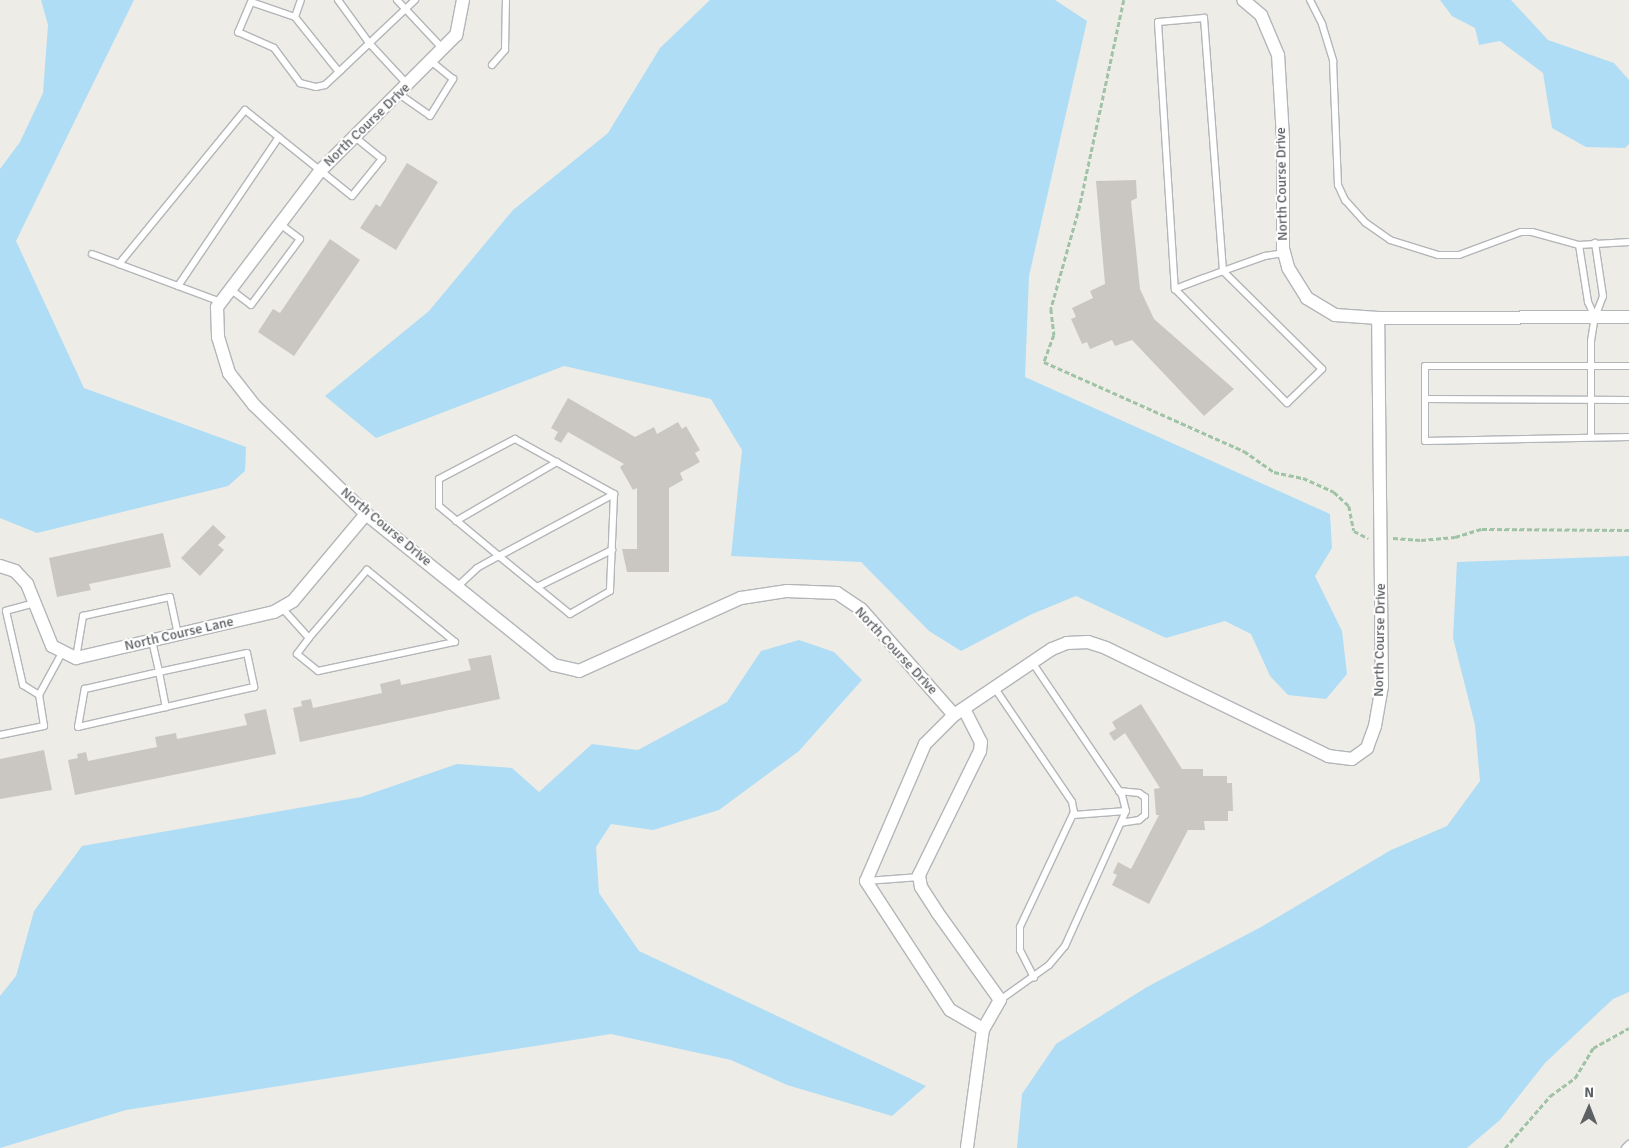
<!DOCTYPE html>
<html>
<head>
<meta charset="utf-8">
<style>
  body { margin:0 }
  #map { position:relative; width:1629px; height:1148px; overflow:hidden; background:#eeece6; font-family:Signika,sans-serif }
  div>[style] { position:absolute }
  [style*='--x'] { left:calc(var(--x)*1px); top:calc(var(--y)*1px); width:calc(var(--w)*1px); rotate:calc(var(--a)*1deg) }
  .water>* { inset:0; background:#afddf5 }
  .building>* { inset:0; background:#cac7c2 }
  .path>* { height:2.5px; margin-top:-1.25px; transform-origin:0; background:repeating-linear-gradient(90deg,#a0c3a7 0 5px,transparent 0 7.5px) }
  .roads { filter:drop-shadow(1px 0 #b3b6b9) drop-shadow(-1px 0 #b3b6b9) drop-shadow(0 1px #b3b6b9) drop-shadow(0 -1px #b3b6b9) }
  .lane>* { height:6px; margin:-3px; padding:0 3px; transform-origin:3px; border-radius:3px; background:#fff }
  .street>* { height:12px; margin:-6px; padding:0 6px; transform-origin:6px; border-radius:6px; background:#fff }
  span { translate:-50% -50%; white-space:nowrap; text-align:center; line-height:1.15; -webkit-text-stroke:4px #fff; paint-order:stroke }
  .street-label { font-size:14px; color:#5e6164 }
  .north { position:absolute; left:1564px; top:1083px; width:50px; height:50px; -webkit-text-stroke:4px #fff; paint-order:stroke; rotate:1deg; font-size:14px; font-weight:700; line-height:20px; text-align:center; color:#5e6164 }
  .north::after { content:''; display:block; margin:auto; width:18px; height:22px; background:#5e6164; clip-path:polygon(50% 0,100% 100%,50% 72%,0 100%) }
</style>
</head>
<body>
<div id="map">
  <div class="water">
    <div style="clip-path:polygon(41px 0,134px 0,16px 241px,84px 388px,246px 447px,245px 471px,228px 486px,37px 533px,0 518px,0 169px,20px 142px,43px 93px,48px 25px)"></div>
    <div style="clip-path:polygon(710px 0,1055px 0,1087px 21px,1029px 276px,1025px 377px,1330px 514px,1332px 548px,1315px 576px,1342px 631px,1347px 674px,1326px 699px,1288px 695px,1270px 676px,1251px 634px,1225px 621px,1166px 638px,1076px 596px,1032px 614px,961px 651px,929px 631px,861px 562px,731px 556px,742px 450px,711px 399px,564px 366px,376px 438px,325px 396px,429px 311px,513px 210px,608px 133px,660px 48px)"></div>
    <div style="clip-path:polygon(1440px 0,1511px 0,1548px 40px,1614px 63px,1629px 80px,1629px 144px,1625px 148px,1586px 147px,1552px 128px,1543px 73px,1500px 41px,1479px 45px,1475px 28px,1452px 16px)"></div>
    <div style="clip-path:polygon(1629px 556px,1629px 992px,1613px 999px,1545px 1063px,1500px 1120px,1467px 1148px,1017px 1148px,1022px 1094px,1056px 1044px,1147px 987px,1261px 927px,1391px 850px,1447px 826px,1480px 781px,1475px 725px,1453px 638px,1457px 562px)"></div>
    <div style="clip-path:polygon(799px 640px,834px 652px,862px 680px,799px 751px,719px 810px,653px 830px,611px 824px,596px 847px,599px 893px,639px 951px,926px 1086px,892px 1116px,787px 1085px,731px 1060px,611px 1034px,126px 1110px,0 1148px,0 996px,16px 976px,34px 911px,82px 846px,361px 797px,457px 764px,512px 768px,539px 792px,592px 744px,638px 750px,727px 702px,761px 651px)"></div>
  </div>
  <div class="building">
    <div style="clip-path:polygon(407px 163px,438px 182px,396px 250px,360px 228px,376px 204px,380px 207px)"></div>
    <div style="clip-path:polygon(1136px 180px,1137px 198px,1131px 201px,1140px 289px,1154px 319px,1234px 389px,1204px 416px,1132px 340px,1115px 346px,1112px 340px,1090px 349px,1087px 342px,1082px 344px,1071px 319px,1076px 317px,1072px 308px,1093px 298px,1090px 291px,1105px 284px,1096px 181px)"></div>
    <div style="clip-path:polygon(330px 239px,360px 260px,294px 356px,258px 332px,273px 309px,280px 313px)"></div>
    <div style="clip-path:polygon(568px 398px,635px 437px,654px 427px,657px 434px,678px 422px,682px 429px,686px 426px,700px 450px,695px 453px,700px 462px,680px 473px,683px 480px,669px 488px,669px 572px,627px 572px,622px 549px,637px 549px,637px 488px,633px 490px,620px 467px,624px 464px,568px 432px,561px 443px,554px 439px,558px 432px,551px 428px)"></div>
    <div style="clip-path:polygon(213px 525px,226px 537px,218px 545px,224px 550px,200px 576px,181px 558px)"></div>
    <div style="clip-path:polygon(163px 533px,171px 567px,89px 584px,91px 590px,57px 597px,49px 558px)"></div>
    <div style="clip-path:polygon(491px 655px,500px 699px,300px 742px,293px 708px,302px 706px,301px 701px,311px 699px,313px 708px,382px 693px,380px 684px,400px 679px,401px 685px,471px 670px,468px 659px)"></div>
    <div style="clip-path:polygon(1141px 704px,1182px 769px,1203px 769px,1203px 776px,1227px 776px,1227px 783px,1232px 783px,1233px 811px,1228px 811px,1228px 821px,1204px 821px,1205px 830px,1188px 830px,1149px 904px,1112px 885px,1117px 875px,1113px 873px,1118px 862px,1131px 869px,1159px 815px,1156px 815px,1154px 789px,1160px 788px,1125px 733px,1114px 741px,1109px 733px,1116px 729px,1112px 722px)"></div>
    <div style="clip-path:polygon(266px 709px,276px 754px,75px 795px,68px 760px,78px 758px,77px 754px,86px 752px,88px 761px,157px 747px,155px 737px,176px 733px,177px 739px,247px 725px,244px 714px)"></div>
    <div style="clip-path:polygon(44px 750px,52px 790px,0 799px,0 759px)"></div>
  </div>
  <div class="path">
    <div style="--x:1124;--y:0;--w:211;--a:102.1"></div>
    <div style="--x:1080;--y:206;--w:107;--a:105.7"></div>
    <div style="--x:1051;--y:309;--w:26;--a:83"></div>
    <div style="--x:1054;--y:335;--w:29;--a:110"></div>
    <div style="--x:1044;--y:362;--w:219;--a:24"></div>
    <div style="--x:1244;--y:451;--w:37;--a:35"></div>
    <div style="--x:1274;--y:472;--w:30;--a:12"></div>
    <div style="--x:1303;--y:478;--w:34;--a:24"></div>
    <div style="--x:1334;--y:492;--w:21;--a:43"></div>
    <div style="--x:1349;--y:506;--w:25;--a:79"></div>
    <div style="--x:1354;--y:531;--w:16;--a:27"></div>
    <div style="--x:1393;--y:538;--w:28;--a:4"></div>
    <div style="--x:1421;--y:540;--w:34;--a:-5"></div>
    <div style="--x:1455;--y:537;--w:28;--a:-17"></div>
    <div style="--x:1482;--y:529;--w:147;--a:0.4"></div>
    <div style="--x:1505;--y:1148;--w:69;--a:-49.1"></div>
    <div style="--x:1550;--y:1096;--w:31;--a:-36"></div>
    <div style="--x:1575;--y:1078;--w:35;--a:-59"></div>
    <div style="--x:1593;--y:1048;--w:41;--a:-29.1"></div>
  </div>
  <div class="roads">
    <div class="lane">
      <div style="--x:338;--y:0;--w:54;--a:54"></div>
      <div style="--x:370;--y:44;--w:56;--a:47.2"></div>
      <div style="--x:397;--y:0;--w:67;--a:46.8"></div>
      <div style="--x:1310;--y:0;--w:27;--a:63"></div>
      <div style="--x:1322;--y:24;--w:39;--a:73"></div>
      <div style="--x:1333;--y:61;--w:124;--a:87.7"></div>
      <div style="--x:1338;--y:185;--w:17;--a:65"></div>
      <div style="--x:1345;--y:200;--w:31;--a:48"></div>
      <div style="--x:1366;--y:223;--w:29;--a:35"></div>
      <div style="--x:1390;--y:240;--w:50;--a:17.4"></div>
      <div style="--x:1438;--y:255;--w:21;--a:0"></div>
      <div style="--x:1459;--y:255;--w:66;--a:-20.4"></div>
      <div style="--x:1521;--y:232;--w:11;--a:0"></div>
      <div style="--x:1532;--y:232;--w:49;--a:15.5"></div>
      <div style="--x:1579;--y:245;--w:50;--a:-3.4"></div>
      <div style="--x:295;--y:17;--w:18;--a:-71"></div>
      <div style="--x:492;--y:65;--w:20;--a:-49"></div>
      <div style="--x:505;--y:50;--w:50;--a:-88.9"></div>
      <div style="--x:339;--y:72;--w:70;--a:-128.7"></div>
      <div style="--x:295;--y:17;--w:46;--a:-161.2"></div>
      <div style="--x:251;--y:2;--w:33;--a:113"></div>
      <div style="--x:238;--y:32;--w:39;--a:24"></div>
      <div style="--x:274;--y:48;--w:44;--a:53.4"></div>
      <div style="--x:300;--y:83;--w:16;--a:14"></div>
      <div style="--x:316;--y:87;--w:9;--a:-13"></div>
      <div style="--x:325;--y:85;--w:22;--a:-43"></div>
      <div style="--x:341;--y:70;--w:102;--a:-43.4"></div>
      <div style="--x:399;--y:94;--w:38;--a:35"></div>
      <div style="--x:430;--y:116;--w:44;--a:-58.1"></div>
      <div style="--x:453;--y:79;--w:28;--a:-141"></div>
      <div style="--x:1579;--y:245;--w:58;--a:81"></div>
      <div style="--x:1588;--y:302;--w:17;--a:65"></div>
      <div style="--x:92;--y:254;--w:29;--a:20"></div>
      <div style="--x:178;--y:286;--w:180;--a:-55.9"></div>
      <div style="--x:230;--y:289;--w:26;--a:37"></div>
      <div style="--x:251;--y:305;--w:82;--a:-53.4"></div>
      <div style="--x:300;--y:239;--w:26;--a:-143"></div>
      <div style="--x:1175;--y:289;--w:160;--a:45.5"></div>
      <div style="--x:1287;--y:403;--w:49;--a:-44.2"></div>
      <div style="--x:1322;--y:369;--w:139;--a:-135.3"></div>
      <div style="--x:1223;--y:271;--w:254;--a:-94.3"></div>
      <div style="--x:1204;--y:18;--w:46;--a:175"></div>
      <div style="--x:1158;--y:22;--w:268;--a:86.4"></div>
      <div style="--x:1175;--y:289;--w:31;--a:-21"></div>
      <div style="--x:1204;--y:278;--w:20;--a:-20"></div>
      <div style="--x:1223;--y:271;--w:45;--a:-19.7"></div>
      <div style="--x:1265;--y:256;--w:20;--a:-9"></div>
      <div style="--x:221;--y:302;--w:109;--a:-159.6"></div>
      <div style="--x:119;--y:264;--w:199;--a:-50.7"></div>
      <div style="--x:245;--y:110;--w:137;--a:38.8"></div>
      <div style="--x:352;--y:196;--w:48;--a:-51"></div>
      <div style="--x:382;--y:159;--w:35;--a:-141"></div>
      <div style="--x:1629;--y:366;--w:204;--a:180"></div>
      <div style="--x:1425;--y:366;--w:75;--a:90"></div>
      <div style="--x:1425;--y:441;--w:204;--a:-1.1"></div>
      <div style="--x:1426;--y:399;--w:203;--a:0.3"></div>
      <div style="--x:1591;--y:436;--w:95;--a:-90"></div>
      <div style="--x:1591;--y:341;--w:24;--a:-81"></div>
      <div style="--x:1595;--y:317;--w:22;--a:-69"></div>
      <div style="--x:1603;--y:296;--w:54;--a:-98.6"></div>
      <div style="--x:456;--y:521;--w:117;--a:-30.3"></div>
      <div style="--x:458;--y:586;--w:26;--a:-43"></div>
      <div style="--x:477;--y:568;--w:25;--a:-29"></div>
      <div style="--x:499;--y:556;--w:131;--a:-28.3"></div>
      <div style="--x:614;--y:494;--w:97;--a:92.4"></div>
      <div style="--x:610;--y:591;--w:46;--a:150.1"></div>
      <div style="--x:570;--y:614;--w:92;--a:-140.8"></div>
      <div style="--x:499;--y:556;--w:78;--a:-140.2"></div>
      <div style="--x:439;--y:506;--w:27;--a:-90"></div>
      <div style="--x:439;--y:479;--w:86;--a:-27.8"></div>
      <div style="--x:515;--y:439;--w:113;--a:29.1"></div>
      <div style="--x:537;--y:587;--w:84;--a:-26.3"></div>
      <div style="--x:35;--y:603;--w:30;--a:165"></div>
      <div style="--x:6;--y:611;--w:76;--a:77.1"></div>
      <div style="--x:23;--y:685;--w:19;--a:32"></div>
      <div style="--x:282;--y:608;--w:40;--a:48"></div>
      <div style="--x:309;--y:638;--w:20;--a:127"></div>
      <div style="--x:297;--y:654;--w:27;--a:39"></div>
      <div style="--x:318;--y:671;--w:140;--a:-12"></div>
      <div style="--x:455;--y:642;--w:114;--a:-140.7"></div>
      <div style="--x:367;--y:570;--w:89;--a:130.5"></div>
      <div style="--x:152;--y:641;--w:32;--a:77"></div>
      <div style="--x:159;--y:672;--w:36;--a:79"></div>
      <div style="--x:166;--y:707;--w:90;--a:167.2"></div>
      <div style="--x:78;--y:727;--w:39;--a:-80"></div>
      <div style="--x:85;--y:689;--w:76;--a:-12.9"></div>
      <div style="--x:159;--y:672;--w:90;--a:-12.2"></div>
      <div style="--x:247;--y:653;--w:35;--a:78"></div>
      <div style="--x:254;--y:687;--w:90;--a:167.2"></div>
      <div style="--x:76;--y:658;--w:43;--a:-80.5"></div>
      <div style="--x:83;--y:616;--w:89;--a:-12.3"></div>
      <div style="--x:170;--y:597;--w:38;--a:78"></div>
      <div style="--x:996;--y:690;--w:135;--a:55.8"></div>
      <div style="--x:1072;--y:802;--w:10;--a:79"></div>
      <div style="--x:1074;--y:812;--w:127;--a:115.2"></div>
      <div style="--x:1020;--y:927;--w:23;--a:90"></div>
      <div style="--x:1020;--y:950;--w:31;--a:63"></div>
      <div style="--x:0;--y:735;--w:45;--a:-11.6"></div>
      <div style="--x:44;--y:726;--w:31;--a:-99"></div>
      <div style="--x:39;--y:695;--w:50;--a:-61.4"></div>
      <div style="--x:1119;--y:791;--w:20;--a:6"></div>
      <div style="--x:1139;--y:793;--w:7;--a:34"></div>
      <div style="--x:1145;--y:797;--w:18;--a:90"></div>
      <div style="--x:1145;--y:815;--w:8;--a:140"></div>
      <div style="--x:1139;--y:820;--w:18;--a:171"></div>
      <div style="--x:1073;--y:815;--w:53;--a:-4.3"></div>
      <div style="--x:866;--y:881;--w:54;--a:-4.2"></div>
      <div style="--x:1000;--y:1000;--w:60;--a:-35.5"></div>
      <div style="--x:1049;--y:965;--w:25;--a:-50"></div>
      <div style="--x:1065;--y:946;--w:148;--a:-65.7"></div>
      <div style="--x:1126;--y:811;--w:16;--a:-104"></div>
      <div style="--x:1122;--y:795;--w:161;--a:-124.1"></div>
      <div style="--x:1625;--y:1148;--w:6;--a:-45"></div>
    </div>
    <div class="street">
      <div style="--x:463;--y:0;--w:36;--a:101"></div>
      <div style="--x:456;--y:35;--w:192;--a:135"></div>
      <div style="--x:320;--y:171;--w:171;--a:127.1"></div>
      <div style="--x:217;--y:307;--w:30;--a:88"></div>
      <div style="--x:218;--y:337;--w:38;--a:73"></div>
      <div style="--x:229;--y:373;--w:41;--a:52"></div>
      <div style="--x:254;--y:405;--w:156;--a:44.2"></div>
      <div style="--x:366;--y:514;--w:241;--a:38.8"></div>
      <div style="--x:554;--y:665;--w:26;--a:13"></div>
      <div style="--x:579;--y:671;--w:178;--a:-24.3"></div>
      <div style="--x:741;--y:598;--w:47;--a:-8.7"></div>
      <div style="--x:787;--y:591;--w:50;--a:2.3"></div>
      <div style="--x:837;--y:593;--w:29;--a:34"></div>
      <div style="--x:861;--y:609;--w:141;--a:48.7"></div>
      <div style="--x:1378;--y:318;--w:251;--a:-0.2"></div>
      <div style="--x:0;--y:566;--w:16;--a:18"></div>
      <div style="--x:15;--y:571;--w:18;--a:47"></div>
      <div style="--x:27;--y:584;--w:67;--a:68"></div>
      <div style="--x:52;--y:646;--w:27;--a:27"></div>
      <div style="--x:76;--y:658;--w:203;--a:-13.1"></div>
      <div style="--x:274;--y:612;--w:22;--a:-30"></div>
      <div style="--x:293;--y:601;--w:114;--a:-50"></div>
      <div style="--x:964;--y:709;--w:37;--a:63"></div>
      <div style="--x:981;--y:742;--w:9;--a:96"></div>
      <div style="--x:980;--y:751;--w:138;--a:116.2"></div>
      <div style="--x:919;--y:875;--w:12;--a:81"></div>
      <div style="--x:921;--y:887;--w:30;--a:57"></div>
      <div style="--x:937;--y:912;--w:108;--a:54.4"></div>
      <div style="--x:1000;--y:1000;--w:34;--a:120"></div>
      <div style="--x:983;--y:1029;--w:120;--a:97.7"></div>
      <div style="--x:983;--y:1029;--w:38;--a:-150"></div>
      <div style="--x:950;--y:1010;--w:154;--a:-123.1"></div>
      <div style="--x:866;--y:881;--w:149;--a:-66.7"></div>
      <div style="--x:925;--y:744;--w:41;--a:-45"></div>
      <div style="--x:954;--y:715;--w:118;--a:-34"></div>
      <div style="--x:1052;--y:649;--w:16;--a:-22"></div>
      <div style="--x:1067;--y:643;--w:21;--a:-3"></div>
      <div style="--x:1088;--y:642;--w:19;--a:18"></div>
      <div style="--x:1106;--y:648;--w:247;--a:25.9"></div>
      <div style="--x:1328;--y:756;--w:24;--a:7"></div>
      <div style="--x:1352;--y:759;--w:19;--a:-36"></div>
      <div style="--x:1367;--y:748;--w:23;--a:-70"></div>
      <div style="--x:1375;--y:726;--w:41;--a:-80.1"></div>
      <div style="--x:1382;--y:686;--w:368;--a:-90.6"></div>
      <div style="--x:1378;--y:318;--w:43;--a:-176"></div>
      <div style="--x:1335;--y:315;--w:33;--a:-149"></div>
      <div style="--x:1307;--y:298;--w:36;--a:-122"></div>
      <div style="--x:1288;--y:267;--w:20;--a:-105"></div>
      <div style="--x:1283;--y:248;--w:110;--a:-90"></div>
      <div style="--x:1283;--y:138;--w:83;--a:-93.4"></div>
      <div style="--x:1278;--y:55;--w:43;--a:-113"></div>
      <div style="--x:1261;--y:15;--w:23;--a:-140"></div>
    </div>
  </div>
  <div class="street-label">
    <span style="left:367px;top:125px;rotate:-44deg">North Course Drive</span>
    <span style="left:1282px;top:184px;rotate:-91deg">North Course Drive</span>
    <span style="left:386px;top:527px;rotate:40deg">North Course Drive</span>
    <span style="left:179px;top:634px;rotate:-13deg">North Course Lane</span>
    <span style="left:1380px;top:640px;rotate:-89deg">North Course Drive</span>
    <span style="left:896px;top:651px;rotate:47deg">North Course Drive</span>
  </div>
  <div class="north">N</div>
</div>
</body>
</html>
